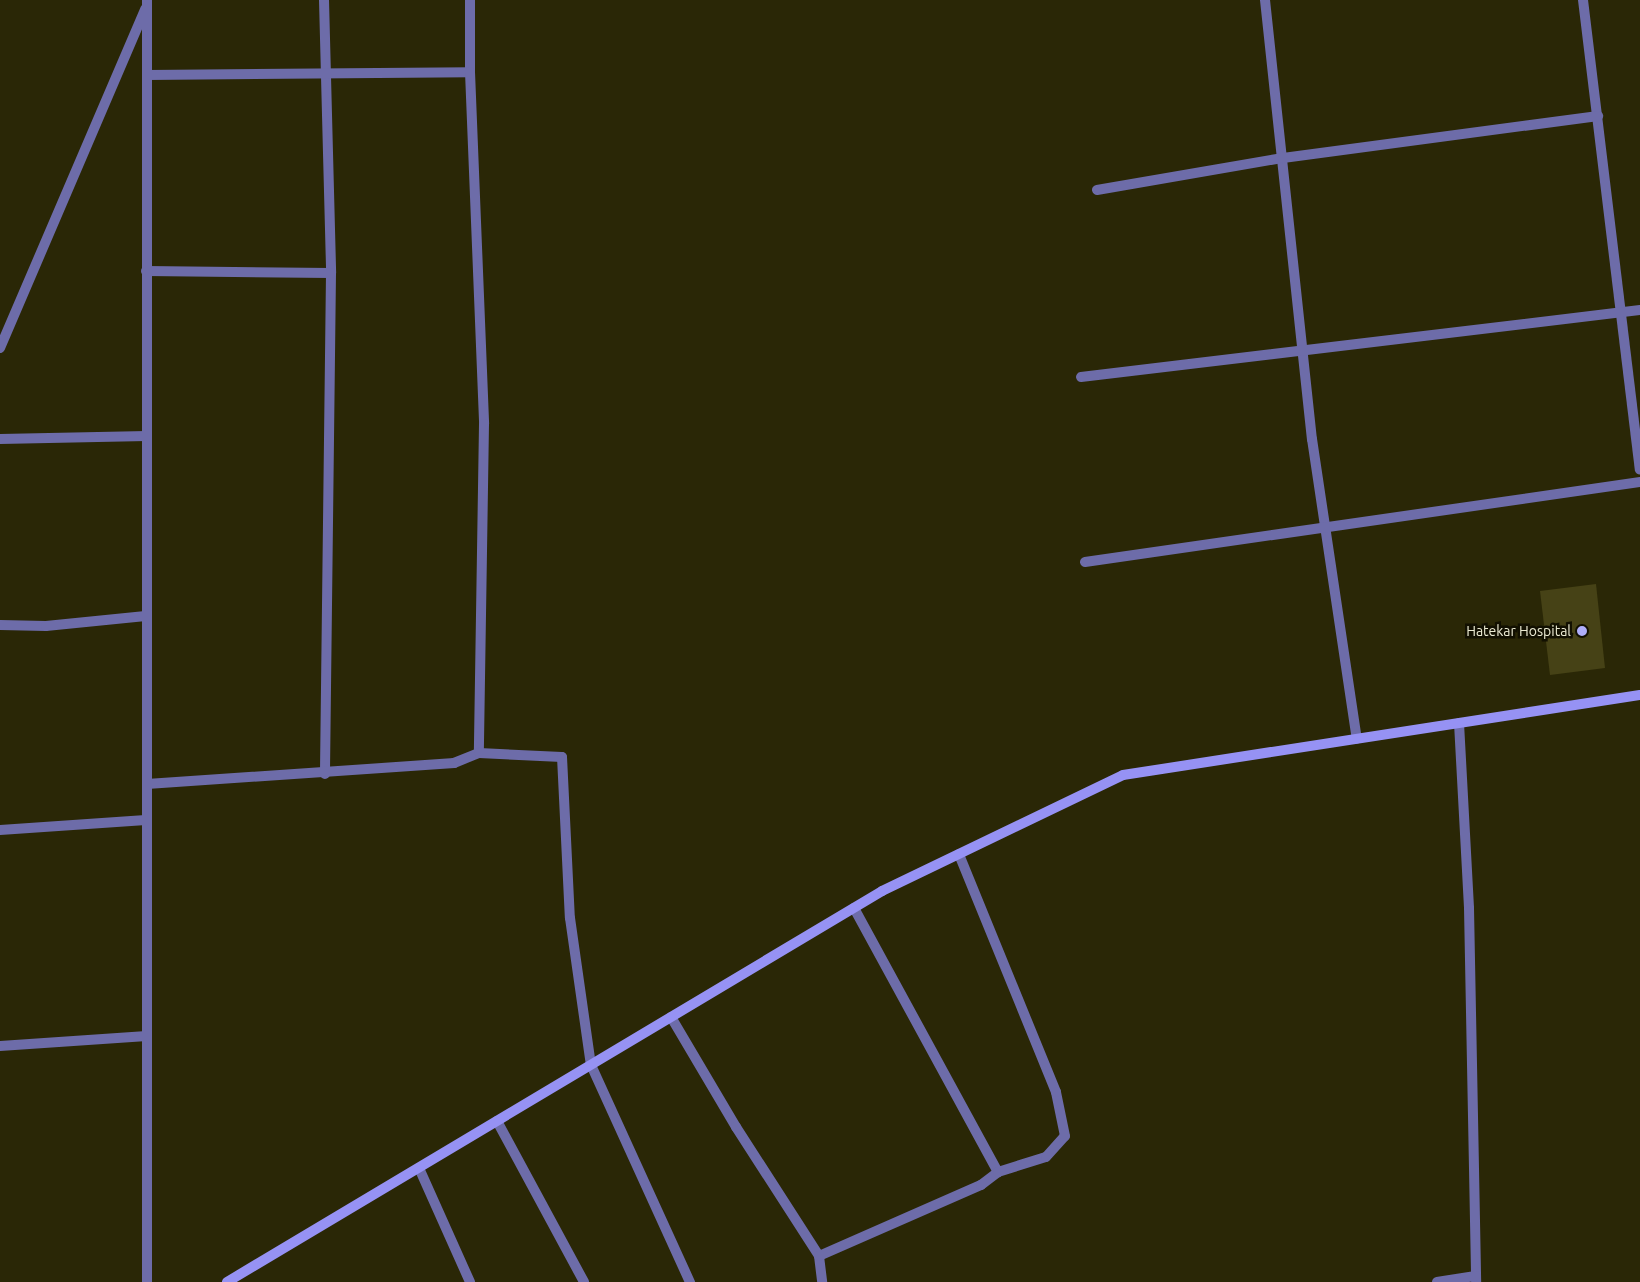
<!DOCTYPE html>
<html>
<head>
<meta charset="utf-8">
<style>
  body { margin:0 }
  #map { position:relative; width:1640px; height:1282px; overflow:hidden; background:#2a2706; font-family:Ubuntu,sans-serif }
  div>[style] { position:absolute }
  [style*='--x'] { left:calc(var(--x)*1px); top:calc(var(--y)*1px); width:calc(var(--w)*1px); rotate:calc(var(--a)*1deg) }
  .building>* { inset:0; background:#464216 }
  .minor>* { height:10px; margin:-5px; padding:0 5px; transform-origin:5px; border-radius:5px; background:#6d6ca9 }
  .secondary>* { height:10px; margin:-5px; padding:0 5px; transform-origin:5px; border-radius:5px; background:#9692f4 }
  .dots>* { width:14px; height:14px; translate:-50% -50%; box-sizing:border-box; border:2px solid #121001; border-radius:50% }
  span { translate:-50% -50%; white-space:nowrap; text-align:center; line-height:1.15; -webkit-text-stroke:5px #121001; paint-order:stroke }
  .poi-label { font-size:14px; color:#ecebd3 }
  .right { translate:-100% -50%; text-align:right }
</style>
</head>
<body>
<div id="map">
  <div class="building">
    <div style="clip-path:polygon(1596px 584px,1605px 668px,1550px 675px,1540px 591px)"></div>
  </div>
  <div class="minor">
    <div style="--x:324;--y:0;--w:273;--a:88.5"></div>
    <div style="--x:331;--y:273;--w:501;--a:90.69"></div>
    <div style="--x:470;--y:0;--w:72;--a:90"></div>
    <div style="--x:1265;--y:0;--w:442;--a:83.9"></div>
    <div style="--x:1312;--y:439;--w:303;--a:81.5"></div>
    <div style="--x:1583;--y:0;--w:473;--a:83.1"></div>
    <div style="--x:147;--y:75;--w:323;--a:-0.5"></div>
    <div style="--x:470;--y:72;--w:352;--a:87.7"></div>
    <div style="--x:484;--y:424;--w:329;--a:90.9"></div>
    <div style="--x:1097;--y:190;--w:189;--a:-9.8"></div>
    <div style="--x:1283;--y:158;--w:318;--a:-7.6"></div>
    <div style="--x:146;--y:271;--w:185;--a:0.6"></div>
    <div style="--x:0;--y:348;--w:369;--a:-66.8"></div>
    <div style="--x:1081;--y:377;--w:563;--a:-6.83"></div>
    <div style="--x:0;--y:439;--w:147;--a:-1.2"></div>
    <div style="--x:1085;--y:562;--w:561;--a:-8.2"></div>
    <div style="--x:0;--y:625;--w:46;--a:1.2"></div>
    <div style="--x:46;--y:626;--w:100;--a:-5.7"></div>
    <div style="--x:1459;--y:723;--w:185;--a:86.9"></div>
    <div style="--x:1469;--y:908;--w:374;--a:88.9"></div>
    <div style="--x:147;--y:784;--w:308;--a:-3.9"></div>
    <div style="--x:454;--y:763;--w:27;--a:-22"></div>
    <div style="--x:479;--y:753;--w:83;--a:2.8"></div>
    <div style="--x:562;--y:757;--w:161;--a:87.2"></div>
    <div style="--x:570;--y:918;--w:148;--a:81.9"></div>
    <div style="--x:591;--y:1065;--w:239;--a:65.5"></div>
    <div style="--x:0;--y:830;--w:146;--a:-3.9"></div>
    <div style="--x:854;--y:908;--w:301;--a:61.4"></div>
    <div style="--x:671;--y:1017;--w:128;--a:59.4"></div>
    <div style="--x:736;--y:1127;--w:153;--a:57.2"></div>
    <div style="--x:819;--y:1256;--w:26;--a:83"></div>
    <div style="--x:0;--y:1046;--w:147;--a:-3.9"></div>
    <div style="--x:497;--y:1121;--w:183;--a:61.6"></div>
    <div style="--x:419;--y:1168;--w:125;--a:65.9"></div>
    <div style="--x:819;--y:1256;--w:177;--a:-23.7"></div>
    <div style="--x:981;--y:1185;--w:21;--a:-37"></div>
    <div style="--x:998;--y:1172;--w:50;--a:-17.4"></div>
    <div style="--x:1046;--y:1157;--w:28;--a:-48"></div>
    <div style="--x:1065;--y:1136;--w:45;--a:-101.6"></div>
    <div style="--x:1056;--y:1092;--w:257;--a:-112.2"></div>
    <div style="--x:147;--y:1282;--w:1282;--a:-90"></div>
    <div style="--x:1437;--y:1282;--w:39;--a:-9"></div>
  </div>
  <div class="secondary">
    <div style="--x:227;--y:1282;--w:763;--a:-30.83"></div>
    <div style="--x:882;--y:891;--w:267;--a:-25.7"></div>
    <div style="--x:1123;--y:775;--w:523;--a:-8.8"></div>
  </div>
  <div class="dots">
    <div style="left:1582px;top:631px;background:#afaefa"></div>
  </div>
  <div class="poi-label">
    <span class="right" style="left:1571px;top:631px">Hatekar Hospital</span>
  </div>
</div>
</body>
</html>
